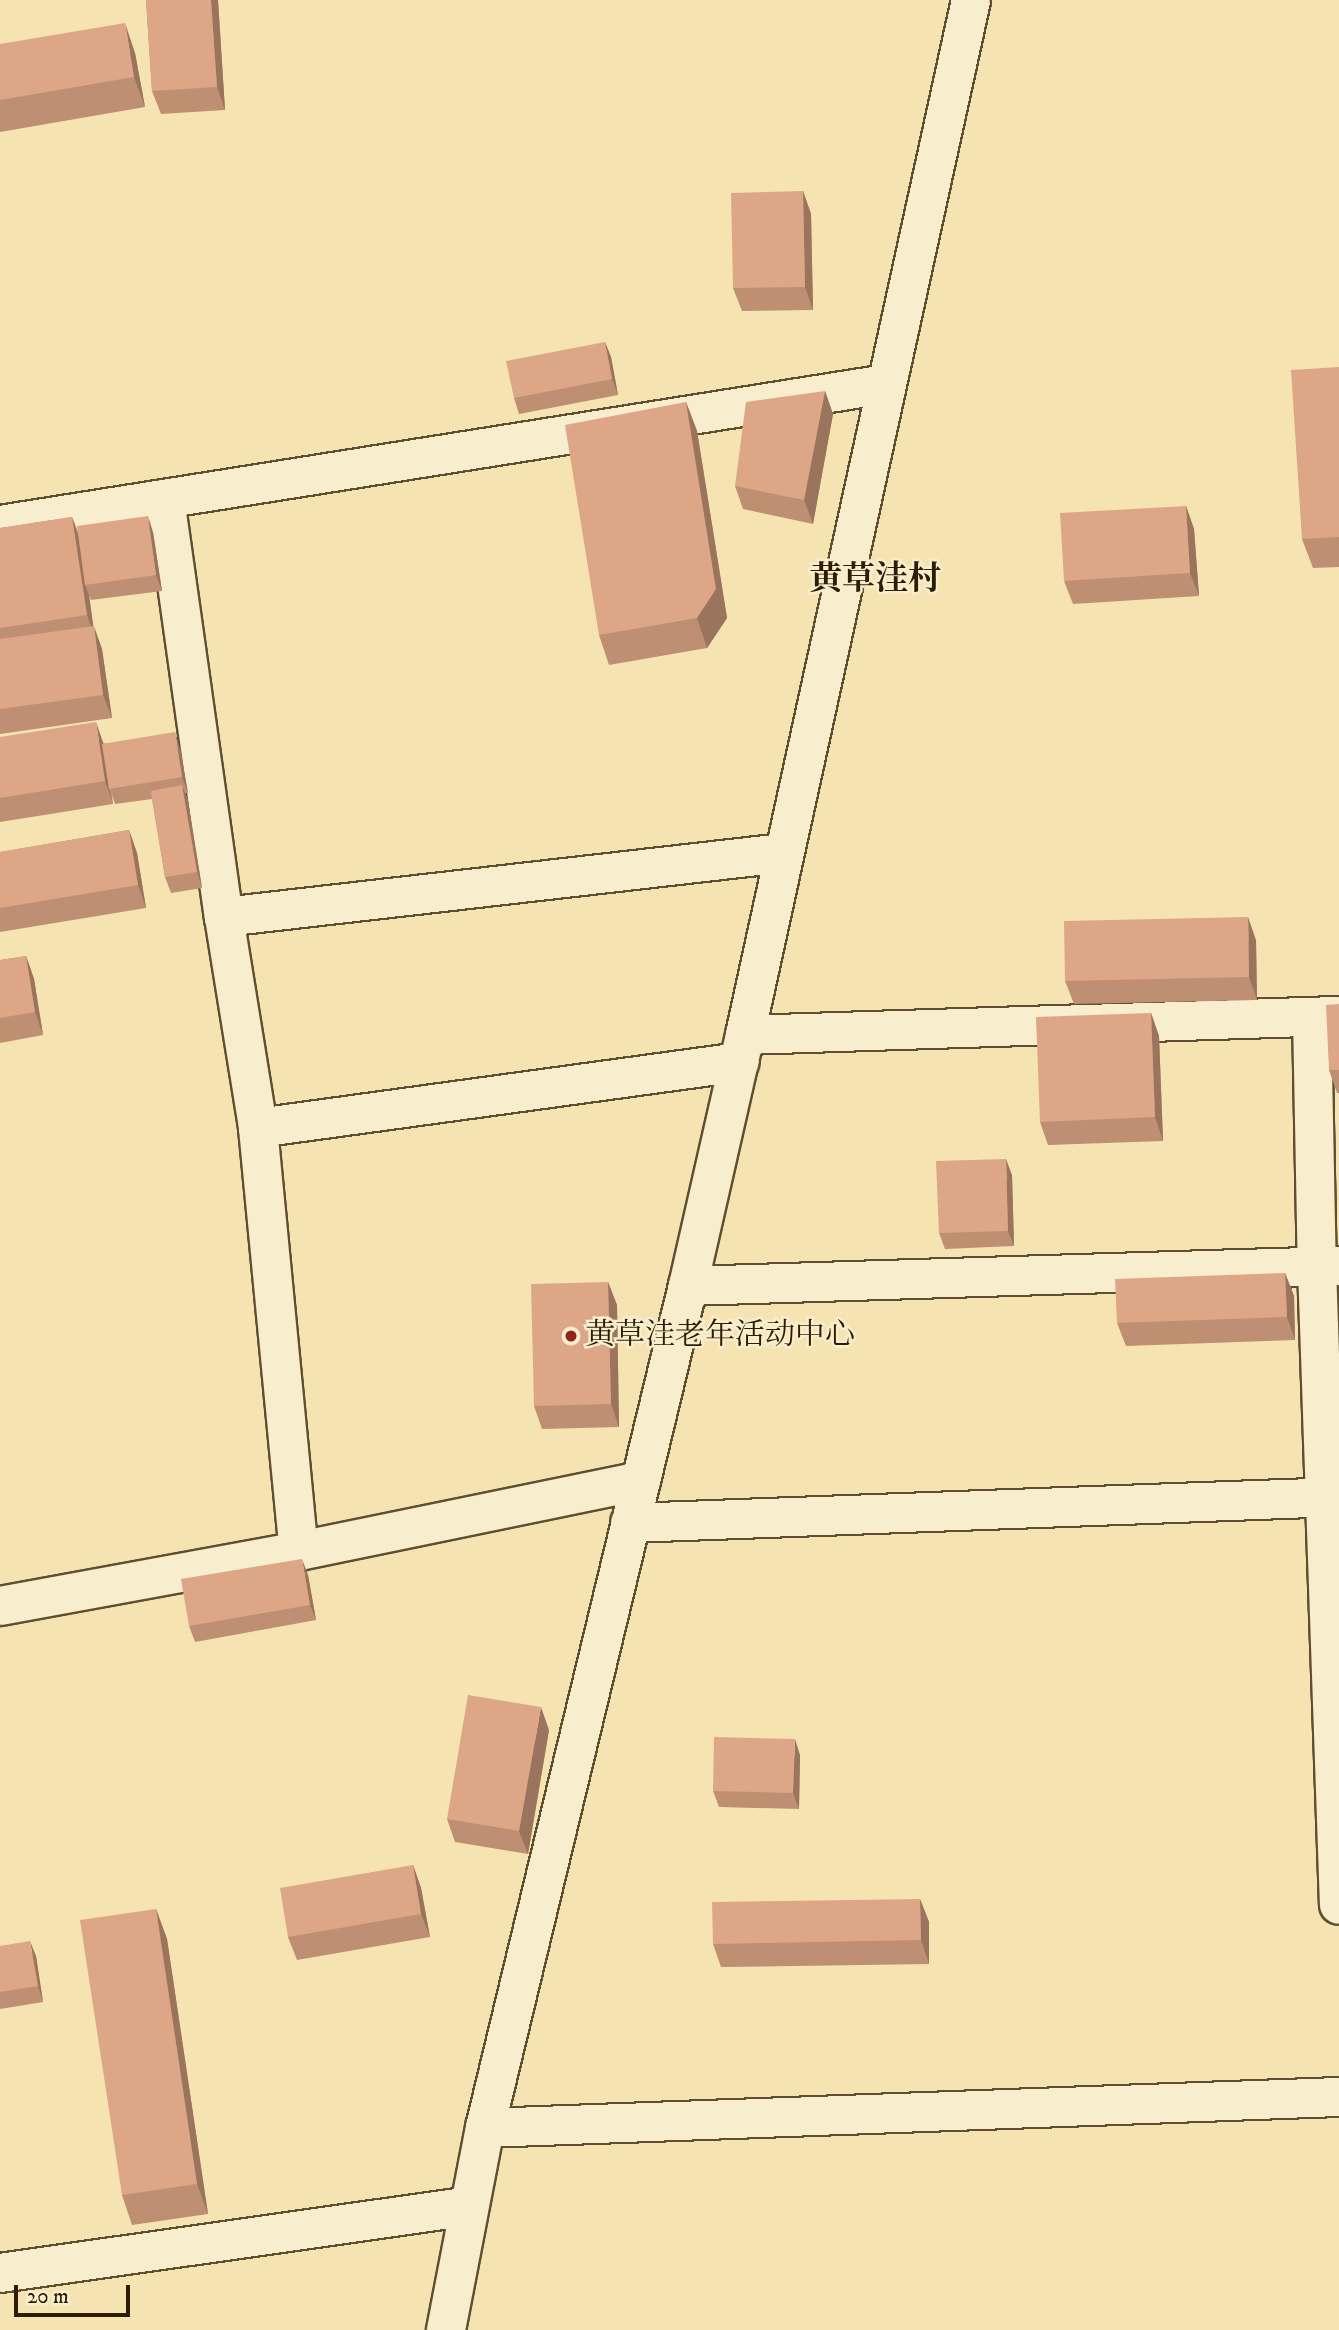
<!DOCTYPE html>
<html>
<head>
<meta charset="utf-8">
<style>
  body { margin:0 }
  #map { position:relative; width:1339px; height:2330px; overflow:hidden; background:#f5e4b2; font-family:"IM FELL DW Pica","Noto Serif SC",serif }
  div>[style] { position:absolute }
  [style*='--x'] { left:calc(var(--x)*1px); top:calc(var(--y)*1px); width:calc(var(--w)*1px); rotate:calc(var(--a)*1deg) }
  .roads { filter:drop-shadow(2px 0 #5f4f30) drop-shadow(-2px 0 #5f4f30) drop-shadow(0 2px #5f4f30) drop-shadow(0 -2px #5f4f30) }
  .minor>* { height:38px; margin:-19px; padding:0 19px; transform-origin:19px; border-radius:19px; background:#f8edcd }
  .wall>* { inset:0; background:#be8f73 }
  .shaded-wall>* { inset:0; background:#9b745e }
  .building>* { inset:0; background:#dda686 }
  .dots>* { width:19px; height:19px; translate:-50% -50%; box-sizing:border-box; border:4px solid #f8edcd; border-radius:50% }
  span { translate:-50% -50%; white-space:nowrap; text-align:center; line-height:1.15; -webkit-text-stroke:5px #f8edcd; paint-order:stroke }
  .poi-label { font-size:30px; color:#2d1d05 }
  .left { translate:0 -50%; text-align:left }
  .quarter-label { font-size:33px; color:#2d1d05; font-weight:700 }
  .scale { position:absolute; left:14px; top:2285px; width:116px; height:32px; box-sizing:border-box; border:4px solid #2d1d05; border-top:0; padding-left:9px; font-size:21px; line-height:24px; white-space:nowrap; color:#2d1d05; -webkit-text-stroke:5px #f8edcd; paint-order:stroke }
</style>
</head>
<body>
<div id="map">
  <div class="roads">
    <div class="minor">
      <div style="--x:165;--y:499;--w:422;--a:82"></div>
      <div style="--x:224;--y:917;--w:214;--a:80.8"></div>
      <div style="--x:258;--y:1128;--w:425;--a:84.5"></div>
      <div style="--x:0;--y:525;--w:897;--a:-9.04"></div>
      <div style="--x:224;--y:917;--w:563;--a:-6.53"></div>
      <div style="--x:1312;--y:1017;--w:250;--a:88.9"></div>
      <div style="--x:1317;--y:1267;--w:638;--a:88.03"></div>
      <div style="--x:745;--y:1035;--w:593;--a:-1.84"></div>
      <div style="--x:258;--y:1128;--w:486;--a:-7.8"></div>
      <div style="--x:688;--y:1286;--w:651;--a:-1.76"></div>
      <div style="--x:630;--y:1523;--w:709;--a:-2.1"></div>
      <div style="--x:0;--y:1606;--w:304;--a:-10.4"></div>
      <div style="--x:299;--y:1551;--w:349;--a:-11.6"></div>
      <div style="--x:485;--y:2128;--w:855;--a:-2.08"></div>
      <div style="--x:0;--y:2273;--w:473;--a:-8.1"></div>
      <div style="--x:446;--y:2330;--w:206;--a:-79.1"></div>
      <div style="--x:485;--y:2128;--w:866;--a:-76.45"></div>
      <div style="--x:688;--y:1286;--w:257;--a:-77.2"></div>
      <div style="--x:745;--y:1035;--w:1059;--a:-77.68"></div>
    </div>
  </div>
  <div class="wall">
    <div style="clip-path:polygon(146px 0,218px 0,225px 110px,161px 114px,152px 91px)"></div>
    <div style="clip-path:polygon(0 44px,135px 53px,145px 107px,0 132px)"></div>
    <div style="clip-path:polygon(803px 191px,811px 214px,813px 310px,742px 311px,733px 288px)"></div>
    <div style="clip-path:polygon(605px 342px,611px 357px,618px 395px,519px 414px,514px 398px)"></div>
    <div style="clip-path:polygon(1339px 367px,1339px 567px,1313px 568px,1302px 539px)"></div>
    <div style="clip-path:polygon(825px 391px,833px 414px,813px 524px,743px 509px,735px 486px)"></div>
    <div style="clip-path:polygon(686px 402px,697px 431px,727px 618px,707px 648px,609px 665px,599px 635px)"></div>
    <div style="clip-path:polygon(1186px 506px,1194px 529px,1199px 596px,1073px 604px,1064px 581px)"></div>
    <div style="clip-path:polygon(72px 517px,78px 532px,153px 532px,162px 591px,91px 600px,89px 595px,93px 626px,102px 649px,112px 718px,0 734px,0 528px)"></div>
    <div style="clip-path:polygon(0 737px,180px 748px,188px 793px,185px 793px,188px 801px,202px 888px,171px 893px,165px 877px,152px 799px,115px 804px,112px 795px,113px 804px,0 822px)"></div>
    <div style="clip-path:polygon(129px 830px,137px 853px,146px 908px,0 932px,0 852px)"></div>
    <div style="clip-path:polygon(1256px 940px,1257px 1000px,1074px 1004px,1065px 981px)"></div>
    <div style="clip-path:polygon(26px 956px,34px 979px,43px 1035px,0 1043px,0 960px)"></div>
    <div style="clip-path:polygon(1339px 1004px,1339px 1093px,1337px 1093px,1329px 1070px)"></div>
    <div style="clip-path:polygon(1151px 1013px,1159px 1036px,1163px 1141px,1048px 1145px,1040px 1122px)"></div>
    <div style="clip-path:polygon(1012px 1175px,1014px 1246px,945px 1249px,939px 1233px)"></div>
    <div style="clip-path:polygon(1285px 1273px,1294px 1296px,1295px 1340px,1126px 1346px,1117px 1323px)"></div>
    <div style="clip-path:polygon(608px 1282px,617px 1305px,619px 1427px,542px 1429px,534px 1406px)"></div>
    <div style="clip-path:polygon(308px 1575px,316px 1620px,195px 1642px,189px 1626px)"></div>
    <div style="clip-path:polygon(549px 1730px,528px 1854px,455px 1842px,447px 1819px)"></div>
    <div style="clip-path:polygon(800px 1755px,799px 1809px,719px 1807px,713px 1791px)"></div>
    <div style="clip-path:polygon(413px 1865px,421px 1888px,430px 1937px,297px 1960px,288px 1937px)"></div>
    <div style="clip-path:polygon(920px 1899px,929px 1922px,929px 1964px,721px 1967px,713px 1944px)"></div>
    <div style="clip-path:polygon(156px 1909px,167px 1939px,208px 2214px,132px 2225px,122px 2195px)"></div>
    <div style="clip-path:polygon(0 1946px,36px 1956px,43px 2002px,0 2009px)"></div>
  </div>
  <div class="shaded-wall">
    <div style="clip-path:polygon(211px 0,218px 0,225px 110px,217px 87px)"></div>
    <div style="clip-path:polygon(125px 23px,135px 53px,145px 107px,134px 77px)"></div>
    <div style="clip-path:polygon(803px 191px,811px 214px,813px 310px,805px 287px)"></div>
    <div style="clip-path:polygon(605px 342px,611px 357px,618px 395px,612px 379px)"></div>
    <div style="clip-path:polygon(825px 391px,833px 414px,813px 524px,804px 500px)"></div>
    <div style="clip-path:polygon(686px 402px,697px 431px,727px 618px,707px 648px,697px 618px)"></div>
    <div style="clip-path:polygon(1186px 506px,1194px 529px,1199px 596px,1190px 573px)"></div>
    <div style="clip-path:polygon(148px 516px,153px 532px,162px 591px,156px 575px)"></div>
    <div style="clip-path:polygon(72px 517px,80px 540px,85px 585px,89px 595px,95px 638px,87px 615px)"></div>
    <div style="clip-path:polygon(94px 626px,102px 649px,112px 718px,103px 695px)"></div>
    <div style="clip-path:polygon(96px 722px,104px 745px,109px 789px,113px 804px,105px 781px)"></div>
    <div style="clip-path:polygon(175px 732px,180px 748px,188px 793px,182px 777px)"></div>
    <div style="clip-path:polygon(182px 785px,188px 801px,202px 888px,197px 872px)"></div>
    <div style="clip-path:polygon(129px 830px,137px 853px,146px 908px,138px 885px)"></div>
    <div style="clip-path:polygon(1248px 917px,1256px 940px,1257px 1000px,1249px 977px)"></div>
    <div style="clip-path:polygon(26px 956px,34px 979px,43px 1035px,35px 1012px)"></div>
    <div style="clip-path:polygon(1151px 1013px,1159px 1036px,1163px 1141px,1155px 1117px)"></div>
    <div style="clip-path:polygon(1006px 1159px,1012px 1175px,1014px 1246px,1008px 1231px)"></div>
    <div style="clip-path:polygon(1285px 1273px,1294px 1296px,1295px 1340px,1287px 1317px)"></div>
    <div style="clip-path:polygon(608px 1282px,617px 1305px,619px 1427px,611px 1404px)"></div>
    <div style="clip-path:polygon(302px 1559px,308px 1575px,316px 1620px,310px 1605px)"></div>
    <div style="clip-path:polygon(541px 1707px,549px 1730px,528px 1854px,519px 1831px)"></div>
    <div style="clip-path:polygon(795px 1739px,800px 1755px,799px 1809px,793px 1793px)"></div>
    <div style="clip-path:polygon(413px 1865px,421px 1888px,430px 1937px,421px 1914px)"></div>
    <div style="clip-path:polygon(920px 1899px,929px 1922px,929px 1964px,921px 1940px)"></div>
    <div style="clip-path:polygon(156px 1909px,167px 1939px,208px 2214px,197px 2184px)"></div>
    <div style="clip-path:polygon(30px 1941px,36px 1956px,43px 2002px,38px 1986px)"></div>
  </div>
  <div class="building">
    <div style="clip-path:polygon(146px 0,211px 0,217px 87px,152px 91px)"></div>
    <div style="clip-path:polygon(125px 23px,134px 77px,0 100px,0 44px)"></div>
    <div style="clip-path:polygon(803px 191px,805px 287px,733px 288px,731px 193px)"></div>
    <div style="clip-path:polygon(605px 342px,612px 379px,514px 398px,506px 361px)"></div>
    <div style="clip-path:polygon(1339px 367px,1339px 537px,1302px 539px,1291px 370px)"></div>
    <div style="clip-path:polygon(825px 391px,804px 500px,735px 486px,746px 402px)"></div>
    <div style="clip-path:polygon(686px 402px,716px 589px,697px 618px,599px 635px,565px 425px)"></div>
    <div style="clip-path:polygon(1186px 506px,1190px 573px,1064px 581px,1060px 513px)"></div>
    <div style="clip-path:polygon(148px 516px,156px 575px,85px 585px,77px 526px)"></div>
    <div style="clip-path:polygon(72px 517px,87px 615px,0 628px,0 528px)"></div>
    <div style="clip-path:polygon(94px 626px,103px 695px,0 709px,0 639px)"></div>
    <div style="clip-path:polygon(96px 722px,105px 781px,0 798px,0 737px)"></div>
    <div style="clip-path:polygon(175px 732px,182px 777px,109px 789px,102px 744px)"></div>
    <div style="clip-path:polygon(182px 785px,197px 872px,165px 877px,151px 791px)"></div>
    <div style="clip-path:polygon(129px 830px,138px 885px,0 908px,0 852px)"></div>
    <div style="clip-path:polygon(1248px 917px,1249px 977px,1065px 981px,1064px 921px)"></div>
    <div style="clip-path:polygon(26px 956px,35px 1012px,0 1018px,0 960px)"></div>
    <div style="clip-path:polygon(1339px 1004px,1339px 1070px,1329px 1070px,1326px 1005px)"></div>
    <div style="clip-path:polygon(1151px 1013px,1155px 1117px,1040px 1122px,1036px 1017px)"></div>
    <div style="clip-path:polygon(1006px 1159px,1008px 1231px,939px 1233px,936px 1161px)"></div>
    <div style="clip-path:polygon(1285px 1273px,1287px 1317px,1117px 1323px,1115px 1279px)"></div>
    <div style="clip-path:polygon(608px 1282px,611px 1404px,534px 1406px,531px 1284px)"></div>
    <div style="clip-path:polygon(302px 1559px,310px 1605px,189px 1626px,181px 1579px)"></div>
    <div style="clip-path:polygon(468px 1695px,541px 1707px,519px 1831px,447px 1819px)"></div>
    <div style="clip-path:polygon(714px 1737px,795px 1739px,793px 1793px,713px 1791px)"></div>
    <div style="clip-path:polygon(413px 1865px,421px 1914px,288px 1937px,280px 1888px)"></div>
    <div style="clip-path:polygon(920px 1899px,921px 1940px,713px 1944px,712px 1902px)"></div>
    <div style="clip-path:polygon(156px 1909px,197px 2184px,122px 2195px,80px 1920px)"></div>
    <div style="clip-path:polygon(30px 1941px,38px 1986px,0 1992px,0 1946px)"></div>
  </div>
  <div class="dots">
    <div style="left:571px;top:1336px;background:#8f2418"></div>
  </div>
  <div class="poi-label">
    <span class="left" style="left:585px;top:1336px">黄草洼老年活动中心</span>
  </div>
  <div class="quarter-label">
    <span style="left:875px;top:580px">黄草洼村</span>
  </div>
  <div class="scale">20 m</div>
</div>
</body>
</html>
